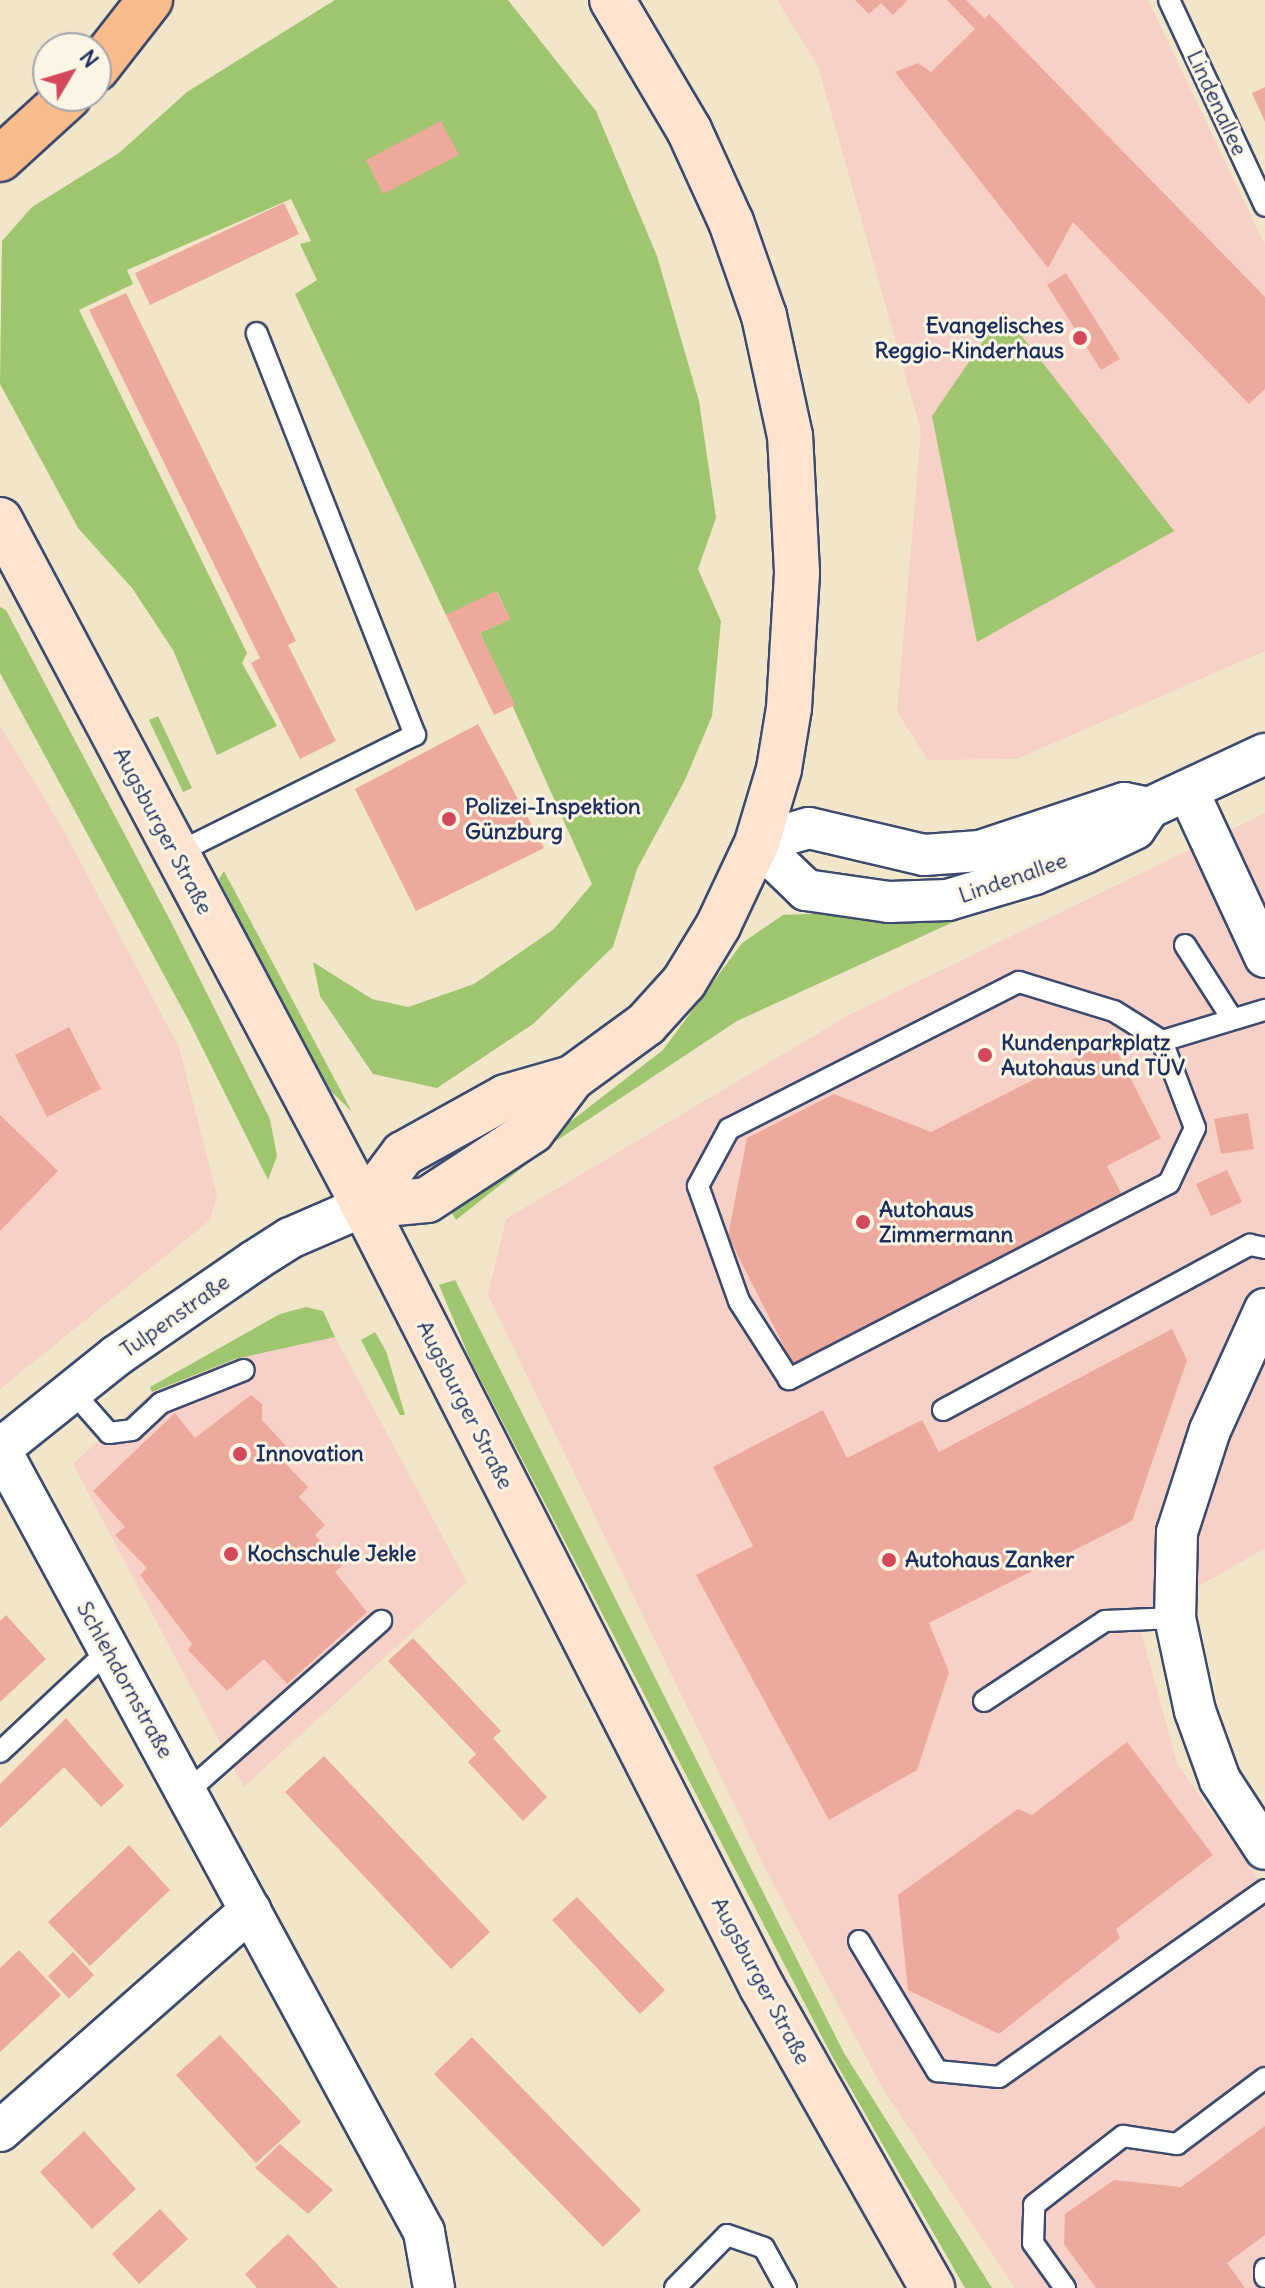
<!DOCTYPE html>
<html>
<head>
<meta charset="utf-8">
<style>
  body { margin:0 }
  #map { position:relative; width:1265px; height:2288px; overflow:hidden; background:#f1e6c9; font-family:Delius,sans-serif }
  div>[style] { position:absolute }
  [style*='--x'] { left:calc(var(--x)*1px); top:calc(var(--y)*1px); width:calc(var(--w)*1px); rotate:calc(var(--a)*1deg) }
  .built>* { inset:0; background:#f7d1c7 }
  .green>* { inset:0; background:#a0c56f }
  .building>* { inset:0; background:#eda99c }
  .roads { filter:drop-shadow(2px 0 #3b4a6e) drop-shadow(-2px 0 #3b4a6e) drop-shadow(0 2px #3b4a6e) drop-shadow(0 -2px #3b4a6e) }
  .lane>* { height:20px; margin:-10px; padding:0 10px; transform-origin:10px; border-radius:10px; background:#fff }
  .street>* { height:40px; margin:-20px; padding:0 20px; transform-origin:20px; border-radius:20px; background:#fff }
  .secondary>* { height:44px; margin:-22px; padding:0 22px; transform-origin:22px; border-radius:22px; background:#fde4d1 }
  .primary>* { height:44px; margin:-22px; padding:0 22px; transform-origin:22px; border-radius:22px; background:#fabc8b }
  .dots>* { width:22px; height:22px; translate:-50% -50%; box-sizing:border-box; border:4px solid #fcf5e5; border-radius:50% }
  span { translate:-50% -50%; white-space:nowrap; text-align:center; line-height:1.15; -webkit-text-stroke:6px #fcf5e5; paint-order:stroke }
  .street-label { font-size:22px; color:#1b2f5e }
  .poi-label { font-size:22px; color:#1b2f5e; font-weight:700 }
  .right { translate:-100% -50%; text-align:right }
  .left { translate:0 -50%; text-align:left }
  .north { position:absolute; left:32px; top:32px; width:80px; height:80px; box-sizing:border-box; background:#fcf5e5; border:2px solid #a2a6af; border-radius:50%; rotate:52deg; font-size:22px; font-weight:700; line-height:32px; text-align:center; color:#1b2f5e }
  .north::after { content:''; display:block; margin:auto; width:28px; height:36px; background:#d1495b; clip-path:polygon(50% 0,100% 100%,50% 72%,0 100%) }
</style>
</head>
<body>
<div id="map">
  <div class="built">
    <div style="clip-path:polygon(777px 0,1148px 0,1265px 245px,1265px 651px,1017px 759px,928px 760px,897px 712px,921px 431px,818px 66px)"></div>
    <div style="clip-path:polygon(0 726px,60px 824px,179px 1047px,217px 1196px,210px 1220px,0 1389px)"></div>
    <div style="clip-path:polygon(1265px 813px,1265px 1548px,1138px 1621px,1177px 1763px,1265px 1888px,1265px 2288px,1015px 2288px,883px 2089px,766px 1870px,488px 1295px,506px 1219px,849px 1015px)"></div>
    <div style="clip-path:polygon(335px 1337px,467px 1582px,244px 1787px,73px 1464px,152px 1392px,235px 1359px)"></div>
  </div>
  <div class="green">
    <div style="clip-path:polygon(335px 0,508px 0,596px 111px,657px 256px,699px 401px,716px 518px,698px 569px,721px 621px,712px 716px,685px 780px,637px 869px,613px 947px,533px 1024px,437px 1088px,373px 1074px,320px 996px,313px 962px,372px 999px,408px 1007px,474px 984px,554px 929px,592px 884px,480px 633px,510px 619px,497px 592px,446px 615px,295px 294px,317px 280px,300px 244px,311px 241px,291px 199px,127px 270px,133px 284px,79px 310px,247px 653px,242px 663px,277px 726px,217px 755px,173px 650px,132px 588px,78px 528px,0 384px,2px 241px,32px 207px,119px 153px,187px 92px)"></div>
    <div style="clip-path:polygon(1003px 312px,1174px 531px,977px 642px,932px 416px)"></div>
    <div style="clip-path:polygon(0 607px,6px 610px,171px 922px,270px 1119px,277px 1156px,268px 1180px,190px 1023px,0 673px)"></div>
    <div style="clip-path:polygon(158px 716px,192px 788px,183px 792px,149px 720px)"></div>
    <div style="clip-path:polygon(224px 871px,352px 1112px,327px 1087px,276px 994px,219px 879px)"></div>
    <div style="clip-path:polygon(1052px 877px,737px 1021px,556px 1141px,456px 1220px,452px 1213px,663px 1050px,742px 943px,783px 915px,852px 912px)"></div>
    <div style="clip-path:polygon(455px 1280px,844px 2053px,992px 2288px,965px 2288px,832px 2056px,470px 1359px,439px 1285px)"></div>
    <div style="clip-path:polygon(306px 1307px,323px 1311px,335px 1337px,235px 1359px,152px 1392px,150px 1387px,280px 1314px)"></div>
    <div style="clip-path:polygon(375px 1332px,386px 1351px,405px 1415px,400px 1415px,361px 1340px)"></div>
  </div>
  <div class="building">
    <div style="clip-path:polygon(855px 0,908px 0,893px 15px,881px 3px,869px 14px)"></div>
    <div style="clip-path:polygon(947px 0,966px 0,985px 19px,989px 14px,1265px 297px,1265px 389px,1249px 404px,1073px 222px,1048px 268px,895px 72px,918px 63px,931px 72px,975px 29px)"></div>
    <div style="clip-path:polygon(1265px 87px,1265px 122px,1252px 93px)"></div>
    <div style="clip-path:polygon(441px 121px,459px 155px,383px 194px,366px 160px)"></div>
    <div style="clip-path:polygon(284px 203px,299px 234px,150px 305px,135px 273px)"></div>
    <div style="clip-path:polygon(1066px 273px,1120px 359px,1101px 370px,1047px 285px)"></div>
    <div style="clip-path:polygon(126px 293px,296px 641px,288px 645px,336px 741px,300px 759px,251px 663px,260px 658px,89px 310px)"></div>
    <div style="clip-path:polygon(496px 591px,510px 619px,480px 633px,515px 705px,494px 715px,446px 615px)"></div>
    <div style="clip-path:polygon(478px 724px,544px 848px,416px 911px,355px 789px)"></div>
    <div style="clip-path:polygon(69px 1027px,101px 1089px,47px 1117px,15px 1055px)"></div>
    <div style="clip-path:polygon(1111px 1040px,1161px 1138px,1107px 1166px,1122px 1195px,793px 1364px,728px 1236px,747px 1138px,834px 1094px,931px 1132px)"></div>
    <div style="clip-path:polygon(1248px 1113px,1254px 1149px,1221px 1154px,1214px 1119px)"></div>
    <div style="clip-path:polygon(0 1115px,58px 1171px,0 1231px)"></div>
    <div style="clip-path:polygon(1227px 1170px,1242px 1202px,1211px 1216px,1196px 1184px)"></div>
    <div style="clip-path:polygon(1172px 1329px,1187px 1360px,1132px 1521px,929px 1623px,949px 1672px,917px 1770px,829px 1820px,696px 1575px,753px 1546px,713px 1467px,823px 1410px,847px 1458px,922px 1420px,939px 1452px)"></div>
    <div style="clip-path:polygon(251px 1395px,262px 1404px,262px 1420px,288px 1448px,279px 1457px,308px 1487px,299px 1497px,325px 1525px,315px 1535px,343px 1565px,335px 1572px,367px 1612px,287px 1684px,264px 1659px,227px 1691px,188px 1650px,192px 1644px,140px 1575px,147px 1568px,115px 1535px,125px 1527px,93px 1491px,175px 1413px,195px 1438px)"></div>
    <div style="clip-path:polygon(6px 1615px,46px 1659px,0 1702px,0 1621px)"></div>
    <div style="clip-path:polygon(413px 1638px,501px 1731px,493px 1738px,547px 1797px,523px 1821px,468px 1762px,476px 1754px,388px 1661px)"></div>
    <div style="clip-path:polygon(66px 1718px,124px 1786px,101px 1807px,64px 1767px,0 1828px,0 1784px)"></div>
    <div style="clip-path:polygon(1127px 1742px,1213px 1855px,1116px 1929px,1120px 1938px,999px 2034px,908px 1990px,898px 1895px,1018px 1809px,1032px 1815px)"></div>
    <div style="clip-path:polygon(324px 1756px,490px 1932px,451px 1969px,285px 1792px)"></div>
    <div style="clip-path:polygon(129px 1845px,170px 1890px,90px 1966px,48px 1922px)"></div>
    <div style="clip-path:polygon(577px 1897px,665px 1990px,640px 2014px,552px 1920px)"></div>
    <div style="clip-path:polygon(19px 1950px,61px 1995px,0 2052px,0 1968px)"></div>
    <div style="clip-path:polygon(73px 1952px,94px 1975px,69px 1999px,48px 1976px)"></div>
    <div style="clip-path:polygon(220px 2035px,301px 2122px,256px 2163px,176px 2075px)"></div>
    <div style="clip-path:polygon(472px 2037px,641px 2210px,603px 2247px,434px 2074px)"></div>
    <div style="clip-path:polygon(1265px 2126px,1265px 2235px,1227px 2263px,1245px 2288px,1096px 2288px,1064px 2244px,1065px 2214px,1114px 2180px,1181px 2187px)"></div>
    <div style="clip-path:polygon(84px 2131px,136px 2189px,92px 2229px,40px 2172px)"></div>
    <div style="clip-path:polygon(280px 2144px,333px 2190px,308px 2214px,255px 2168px)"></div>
    <div style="clip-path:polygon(160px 2209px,188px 2239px,139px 2284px,112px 2254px)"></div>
    <div style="clip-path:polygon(288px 2234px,316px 2263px,338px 2288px,257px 2288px,245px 2274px)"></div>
  </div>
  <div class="roads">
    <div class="lane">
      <div style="--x:1169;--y:0;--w:227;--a:65"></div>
      <div style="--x:175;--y:854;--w:268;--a:-26.4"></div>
      <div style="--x:415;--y:735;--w:432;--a:-111.5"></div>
      <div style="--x:1185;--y:945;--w:85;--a:57.4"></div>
      <div style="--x:1019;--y:982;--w:99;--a:17"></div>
      <div style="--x:1114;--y:1011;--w:57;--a:32"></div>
      <div style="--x:1162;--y:1041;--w:93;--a:69.2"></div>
      <div style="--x:1195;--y:1128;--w:61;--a:115.3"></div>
      <div style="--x:1169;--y:1183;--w:428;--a:152.7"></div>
      <div style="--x:789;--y:1379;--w:93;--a:-122.7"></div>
      <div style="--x:739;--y:1301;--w:122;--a:-109.6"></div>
      <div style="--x:698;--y:1186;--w:65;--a:-61.5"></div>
      <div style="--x:729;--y:1129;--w:325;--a:-26.9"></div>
      <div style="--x:1162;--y:1041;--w:108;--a:-16.8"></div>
      <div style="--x:72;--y:1391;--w:56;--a:48.6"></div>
      <div style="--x:109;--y:1433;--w:23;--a:-7"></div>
      <div style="--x:132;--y:1430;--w:40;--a:-43"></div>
      <div style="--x:161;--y:1403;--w:89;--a:-21.7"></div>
      <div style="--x:943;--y:1410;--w:349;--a:-28.3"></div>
      <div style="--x:1250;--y:1245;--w:15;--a:11"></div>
      <div style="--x:984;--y:1701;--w:145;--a:-33.5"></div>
      <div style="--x:1105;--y:1621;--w:70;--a:-2.5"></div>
      <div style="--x:0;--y:1752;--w:148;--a:-43.1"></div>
      <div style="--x:187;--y:1792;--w:259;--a:-41.4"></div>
      <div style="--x:859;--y:1941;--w:152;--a:59"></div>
      <div style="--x:937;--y:2071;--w:62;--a:5.5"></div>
      <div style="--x:999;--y:2077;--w:325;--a:-35.1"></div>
      <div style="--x:1265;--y:2269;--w:8;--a:90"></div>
      <div style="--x:675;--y:2288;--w:74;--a:-45.5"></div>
      <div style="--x:727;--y:2235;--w:39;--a:19"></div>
      <div style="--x:764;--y:2248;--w:46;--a:61.2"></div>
      <div style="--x:1065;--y:2288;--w:55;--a:-125.4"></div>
      <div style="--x:1033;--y:2243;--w:38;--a:-88"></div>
      <div style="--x:1034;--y:2205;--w:113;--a:-37.8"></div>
      <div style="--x:1123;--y:2136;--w:55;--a:8.4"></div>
      <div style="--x:1177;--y:2144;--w:110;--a:-36.9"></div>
    </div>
    <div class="street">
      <div style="--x:1188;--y:791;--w:183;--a:65.1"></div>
      <div style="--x:1149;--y:808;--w:25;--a:124"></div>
      <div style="--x:1135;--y:829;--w:55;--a:154.4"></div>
      <div style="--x:1085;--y:853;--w:54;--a:157.2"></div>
      <div style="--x:1035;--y:874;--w:91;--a:163.4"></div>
      <div style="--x:948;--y:900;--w:59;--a:178.1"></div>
      <div style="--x:889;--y:902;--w:84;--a:-171.8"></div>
      <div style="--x:806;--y:890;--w:68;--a:-136.2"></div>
      <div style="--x:757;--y:843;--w:54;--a:-16.1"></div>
      <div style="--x:809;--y:828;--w:118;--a:13.2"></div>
      <div style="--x:924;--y:855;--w:56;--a:-4.1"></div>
      <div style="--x:980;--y:851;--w:152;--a:-18.4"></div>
      <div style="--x:1124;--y:803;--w:25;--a:11"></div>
      <div style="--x:1149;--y:808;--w:128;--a:-25"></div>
      <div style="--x:1265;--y:1309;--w:133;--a:114.4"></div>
      <div style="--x:1210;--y:1430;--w:107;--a:107.9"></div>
      <div style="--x:1177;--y:1532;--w:86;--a:91.3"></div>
      <div style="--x:1175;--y:1618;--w:95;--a:77.9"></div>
      <div style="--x:1195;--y:1711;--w:73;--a:70.1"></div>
      <div style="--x:1220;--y:1780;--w:82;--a:56.9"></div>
      <div style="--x:0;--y:1449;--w:890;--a:61.56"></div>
      <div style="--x:424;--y:2232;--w:57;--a:79.9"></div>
      <div style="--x:0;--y:1449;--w:149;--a:-38.7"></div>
      <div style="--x:116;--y:1356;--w:168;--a:-34.5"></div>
      <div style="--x:254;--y:1261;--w:43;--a:-32.6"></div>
      <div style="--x:290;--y:1238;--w:81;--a:-23.4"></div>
      <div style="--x:0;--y:2131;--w:334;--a:-41.4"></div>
    </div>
    <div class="secondary">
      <div style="--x:0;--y:520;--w:777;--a:62.05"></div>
      <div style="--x:364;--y:1206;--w:877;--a:63"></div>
      <div style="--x:762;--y:1987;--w:346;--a:60.5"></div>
      <div style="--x:364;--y:1206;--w:63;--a:-5.4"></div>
      <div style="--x:427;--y:1200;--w:126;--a:-33.3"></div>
      <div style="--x:532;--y:1131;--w:66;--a:-53"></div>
      <div style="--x:572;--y:1078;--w:92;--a:-36.1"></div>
      <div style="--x:646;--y:1024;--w:57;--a:-47.9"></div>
      <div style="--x:684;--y:982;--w:66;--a:-58.7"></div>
      <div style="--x:718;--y:926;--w:92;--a:-64.8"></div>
      <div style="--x:757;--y:843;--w:77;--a:-73.4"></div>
      <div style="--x:779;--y:769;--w:62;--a:-80.7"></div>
      <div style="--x:789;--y:708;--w:136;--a:-86.6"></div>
      <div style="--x:797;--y:572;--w:136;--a:-92.9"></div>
      <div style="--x:790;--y:436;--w:123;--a:-102.2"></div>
      <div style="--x:764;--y:316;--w:100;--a:-109.3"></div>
      <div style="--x:731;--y:222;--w:101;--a:-114.5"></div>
      <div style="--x:689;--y:130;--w:151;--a:-120.6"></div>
      <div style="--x:364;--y:1206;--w:65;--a:-53.1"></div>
      <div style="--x:403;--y:1154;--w:118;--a:-29"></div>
      <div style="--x:506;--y:1097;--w:69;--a:-16.1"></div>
    </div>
    <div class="primary">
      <div style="--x:96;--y:69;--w:88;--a:-52"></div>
      <div style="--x:0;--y:159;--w:93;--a:-42.4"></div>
    </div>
  </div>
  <div class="dots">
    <div style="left:1080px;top:338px;background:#d1495b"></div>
    <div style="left:449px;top:819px;background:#d1495b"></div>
    <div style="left:985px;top:1055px;background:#d1495b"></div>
    <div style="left:863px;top:1222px;background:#d1495b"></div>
    <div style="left:240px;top:1454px;background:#d1495b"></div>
    <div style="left:231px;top:1554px;background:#d1495b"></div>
    <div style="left:889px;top:1560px;background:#d1495b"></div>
  </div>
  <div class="street-label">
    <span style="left:1217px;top:103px;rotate:65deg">Lindenallee</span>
    <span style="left:163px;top:831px;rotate:62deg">Augsburger Straße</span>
    <span style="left:1013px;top:878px;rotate:-19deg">Lindenallee</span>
    <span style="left:175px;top:1316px;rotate:-35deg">Tulpenstraße</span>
    <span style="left:465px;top:1405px;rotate:63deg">Augsburger Straße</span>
    <span style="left:125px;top:1680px;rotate:61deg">Schlehdornstraße</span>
    <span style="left:761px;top:1981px;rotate:62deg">Augsburger Straße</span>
  </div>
  <div class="poi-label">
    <span class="right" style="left:1064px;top:338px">Evangelisches<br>Reggio-Kinderhaus</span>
    <span class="left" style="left:465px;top:819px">Polizei-Inspektion<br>Günzburg</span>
    <span class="left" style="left:1001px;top:1055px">Kundenparkplatz<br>Autohaus und TÜV</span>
    <span class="left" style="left:879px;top:1222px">Autohaus<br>Zimmermann</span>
    <span class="left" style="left:256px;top:1454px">Innovation</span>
    <span class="left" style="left:247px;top:1554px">Kochschule Jekle</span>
    <span class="left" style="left:905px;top:1560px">Autohaus Zanker</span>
  </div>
  <div class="north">N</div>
</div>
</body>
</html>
